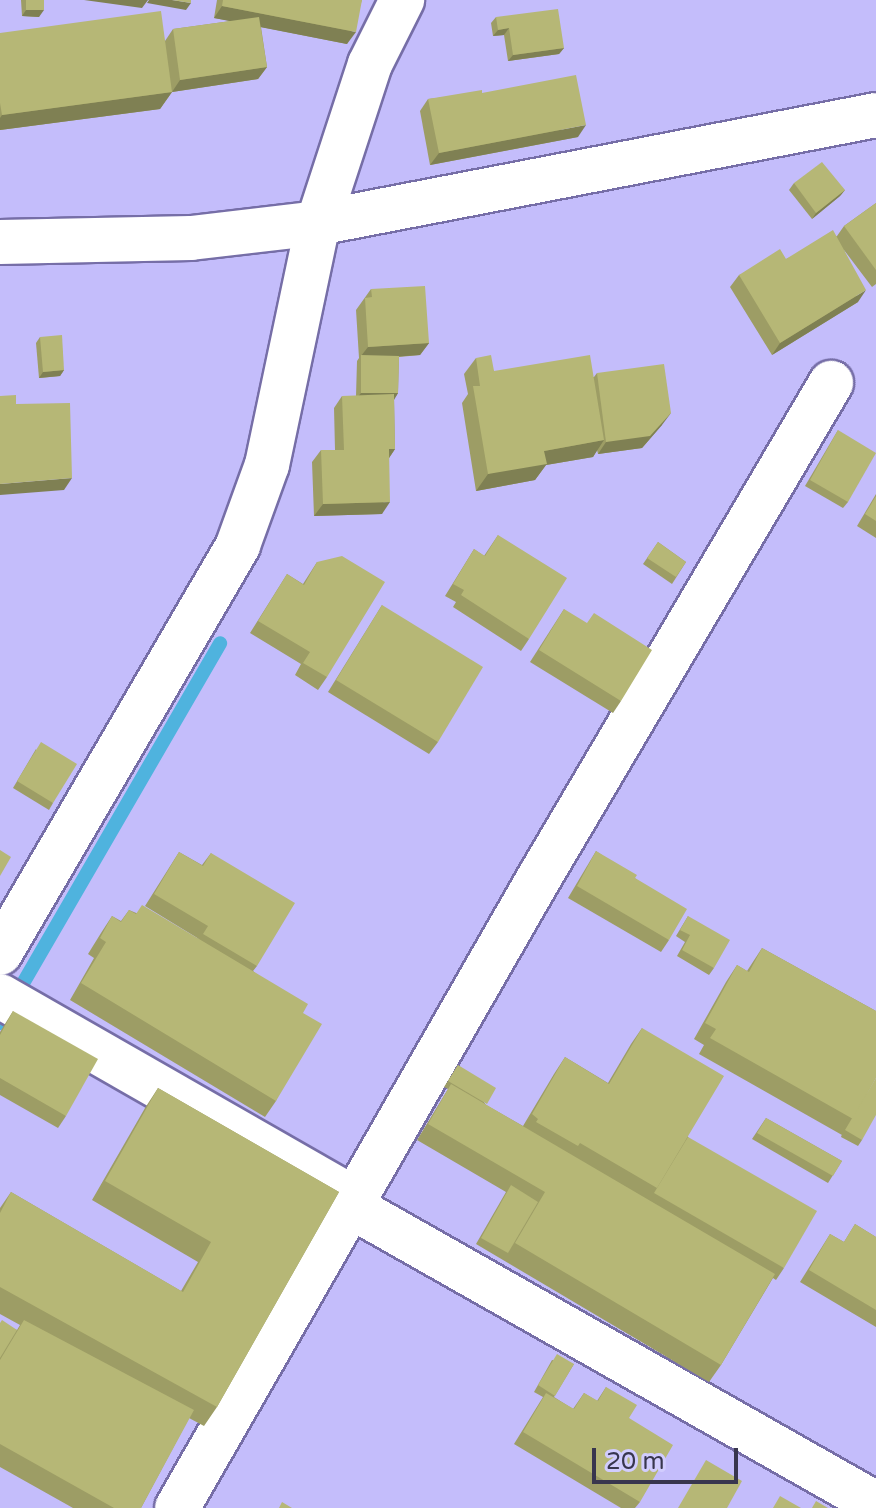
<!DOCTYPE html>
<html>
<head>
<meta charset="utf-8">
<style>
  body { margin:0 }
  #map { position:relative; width:876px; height:1508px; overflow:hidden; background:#c4bdfb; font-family:"Varela Round",sans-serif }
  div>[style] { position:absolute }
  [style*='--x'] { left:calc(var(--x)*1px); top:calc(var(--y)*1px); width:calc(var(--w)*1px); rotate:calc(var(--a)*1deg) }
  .stream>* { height:14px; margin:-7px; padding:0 7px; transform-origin:7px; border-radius:7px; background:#4fb3de }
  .roads { filter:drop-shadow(2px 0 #766ea7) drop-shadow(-2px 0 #766ea7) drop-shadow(0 2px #766ea7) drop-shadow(0 -2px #766ea7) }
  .minor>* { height:44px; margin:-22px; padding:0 22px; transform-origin:22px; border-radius:22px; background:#fff }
  .tertiary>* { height:44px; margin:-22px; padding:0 22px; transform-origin:22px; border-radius:22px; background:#fff }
  .wall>* { inset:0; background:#9d9d65 }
  .shaded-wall>* { inset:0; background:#7f8053 }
  .building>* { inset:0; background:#b6b776 }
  span { translate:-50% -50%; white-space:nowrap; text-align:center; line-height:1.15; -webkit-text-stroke:6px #d1ccfe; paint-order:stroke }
  .scale { position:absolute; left:592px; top:1448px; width:146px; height:36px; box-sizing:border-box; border:4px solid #38364e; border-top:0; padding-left:10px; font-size:24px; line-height:28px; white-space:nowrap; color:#38364e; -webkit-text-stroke:6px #d1ccfe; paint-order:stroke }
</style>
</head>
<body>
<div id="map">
  <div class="stream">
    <div style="--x:0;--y:1023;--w:439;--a:-59.9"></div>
  </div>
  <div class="roads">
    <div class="minor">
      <div style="--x:0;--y:953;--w:472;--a:-59.7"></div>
      <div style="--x:238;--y:545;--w:85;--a:-70.1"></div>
      <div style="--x:267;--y:465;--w:247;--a:-78.1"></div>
      <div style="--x:0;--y:996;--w:410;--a:29.8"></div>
      <div style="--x:352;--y:1207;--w:602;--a:29.54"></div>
      <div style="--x:177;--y:1508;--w:727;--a:-60.12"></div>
      <div style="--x:539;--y:878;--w:575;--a:-59.46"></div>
    </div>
    <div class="tertiary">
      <div style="--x:318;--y:223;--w:167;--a:-71.9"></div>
      <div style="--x:370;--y:64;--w:72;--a:-63.4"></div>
      <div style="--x:0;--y:242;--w:191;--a:-1.2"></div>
      <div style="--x:191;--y:238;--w:128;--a:-6.7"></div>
      <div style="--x:318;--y:223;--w:568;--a:-10.95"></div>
    </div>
  </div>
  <div class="wall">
    <div style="clip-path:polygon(21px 0,44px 0,39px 17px,22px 16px)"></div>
    <div style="clip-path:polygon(217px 0,362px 0,347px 44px,261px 27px,267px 67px,258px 79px,172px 92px,160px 109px,0 130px,0 33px,165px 41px,173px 29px,231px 21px,214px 18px)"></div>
    <div style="clip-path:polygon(496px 17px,564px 48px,559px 54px,508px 61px,504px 35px,493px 36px,491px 23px)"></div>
    <div style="clip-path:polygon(482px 93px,578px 137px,430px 165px,420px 111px,428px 99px)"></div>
    <div style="clip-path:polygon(794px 183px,845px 190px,840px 196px,812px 219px,789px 190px)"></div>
    <div style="clip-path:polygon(876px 203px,876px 284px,872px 287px,844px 250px,858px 302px,772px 355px,730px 287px,739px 275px,786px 259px,837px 236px,844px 226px)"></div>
    <div style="clip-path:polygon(371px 289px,429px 343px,420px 355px,399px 357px,398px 393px,394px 399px,395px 449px,389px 458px,382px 514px,314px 516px,312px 462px,321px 450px,335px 450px,334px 408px,342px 396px,356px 396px,357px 361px,359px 358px,356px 310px)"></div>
    <div style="clip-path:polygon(40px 337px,64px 370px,60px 376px,39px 378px,36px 343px)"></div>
    <div style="clip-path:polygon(476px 358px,494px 371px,594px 377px,597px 373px,662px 425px,642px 448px,598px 454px,597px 450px,593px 457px,546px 465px,535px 480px,476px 491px,462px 403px,468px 394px,464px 374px)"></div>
    <div style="clip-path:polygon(838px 430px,848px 502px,843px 508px,805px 486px)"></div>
    <div style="clip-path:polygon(876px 494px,876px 538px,857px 526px)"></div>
    <div style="clip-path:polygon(498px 535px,529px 639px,521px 651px,453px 607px,456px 602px,445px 596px,474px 549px,484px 556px)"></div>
    <div style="clip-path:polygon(658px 542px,686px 562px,672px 584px,643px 564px)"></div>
    <div style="clip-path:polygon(317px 562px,327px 677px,318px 690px,295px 675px,301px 664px,250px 633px,287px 574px,303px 584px)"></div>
    <div style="clip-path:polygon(382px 605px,438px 742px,429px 754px,328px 692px)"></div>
    <div style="clip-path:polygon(564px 609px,621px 701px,613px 713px,530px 662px)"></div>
    <div style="clip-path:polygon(36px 749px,53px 803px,49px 810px,13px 788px)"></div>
    <div style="clip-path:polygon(596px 851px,635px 878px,669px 940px,661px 952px,568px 898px)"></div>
    <div style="clip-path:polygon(179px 852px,202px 865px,211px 853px,257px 966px,253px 971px,303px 1013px,276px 1101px,265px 1117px,70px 1000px,94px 958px,88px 954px,101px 933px,112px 916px,121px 921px,129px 910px,199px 939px,145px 906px)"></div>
    <div style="clip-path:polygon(688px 916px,714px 968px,709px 975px,677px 956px,685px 942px,676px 936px)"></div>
    <div style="clip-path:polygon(762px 948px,876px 1011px,862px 1140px,858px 1146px,841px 1137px,842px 1134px,842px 1135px,699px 1054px,704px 1045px,694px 1039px,726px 982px,737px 965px,747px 971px)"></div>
    <div style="clip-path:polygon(13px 1011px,66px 1116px,58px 1128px,0 1095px,0 1032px)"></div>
    <div style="clip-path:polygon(642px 1028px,688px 1137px,784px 1268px,776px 1280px,773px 1278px,721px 1365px,709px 1382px,476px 1244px,506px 1192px,417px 1140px,448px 1089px,444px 1087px,458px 1065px,486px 1105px,523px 1126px,554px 1074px,565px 1057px,608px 1083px,631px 1044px)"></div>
    <div style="clip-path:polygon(158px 1088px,339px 1192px,217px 1407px,204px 1426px,189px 1418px,141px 1508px,73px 1508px,0 1467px,0 1323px,17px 1330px,20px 1325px,0 1314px,0 1208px,11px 1192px,181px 1291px,198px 1262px,92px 1200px,145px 1108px)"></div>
    <div style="clip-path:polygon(766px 1118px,842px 1161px,828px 1183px,752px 1139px)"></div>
    <div style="clip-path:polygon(855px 1224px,876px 1237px,876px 1327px,800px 1282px,830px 1234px,844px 1242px)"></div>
    <div style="clip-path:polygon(552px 1360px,574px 1364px,554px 1397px,573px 1409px,584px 1393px,597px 1401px,606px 1387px,629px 1418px,640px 1502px,635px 1508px,621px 1508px,514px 1444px,543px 1397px,534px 1392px)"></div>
  </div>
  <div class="shaded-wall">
    <div style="clip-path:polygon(84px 0,148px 0,142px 8px)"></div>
    <div style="clip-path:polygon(149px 0,172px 0,191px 3px,186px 10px,147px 3px)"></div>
    <div style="clip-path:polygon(222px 6px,356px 32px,347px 44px,214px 18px)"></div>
    <div style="clip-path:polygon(26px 10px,44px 10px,39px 17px,22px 16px)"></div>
    <div style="clip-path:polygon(509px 28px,504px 35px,493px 36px,498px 30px)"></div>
    <div style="clip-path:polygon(564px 48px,559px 54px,508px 61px,513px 55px)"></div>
    <div style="clip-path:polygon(267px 67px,258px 79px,172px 92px,180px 80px)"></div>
    <div style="clip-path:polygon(172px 92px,160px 109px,0 130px,0 118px,2px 115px)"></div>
    <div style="clip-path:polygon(586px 125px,578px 137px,430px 165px,439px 153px)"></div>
    <div style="clip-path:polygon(845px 190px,840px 196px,812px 219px,816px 213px)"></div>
    <div style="clip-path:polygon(866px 290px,858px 302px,772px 355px,780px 343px)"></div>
    <div style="clip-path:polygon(429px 343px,420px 355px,361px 359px,361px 356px,368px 347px)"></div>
    <div style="clip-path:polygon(64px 370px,60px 376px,39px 378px,43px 372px)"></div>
    <div style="clip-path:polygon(361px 393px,398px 393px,394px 400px,356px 399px)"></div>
    <div style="clip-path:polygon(671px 413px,662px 425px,642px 448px,598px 454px,606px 442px)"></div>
    <div style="clip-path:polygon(604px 440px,593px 457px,546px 465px,535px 480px,476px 491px,488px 474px,544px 451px)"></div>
    <div style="clip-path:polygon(389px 449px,395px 449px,387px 461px)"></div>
    <div style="clip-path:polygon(72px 478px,64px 490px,0 495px,0 484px)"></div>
    <div style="clip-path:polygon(390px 502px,382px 514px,314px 516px,323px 504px)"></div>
  </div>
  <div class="building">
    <div style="clip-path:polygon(26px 0,44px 0,44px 10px,26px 10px)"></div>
    <div style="clip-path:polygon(172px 0,191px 0,191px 3px)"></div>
    <div style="clip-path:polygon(223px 0,362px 0,356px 32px,222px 6px)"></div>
    <div style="clip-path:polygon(558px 9px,564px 48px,513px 55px,509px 28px,498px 30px,496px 17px)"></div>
    <div style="clip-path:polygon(161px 11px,172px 92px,2px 115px,0 103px,0 33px)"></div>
    <div style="clip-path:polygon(259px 17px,267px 67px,180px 80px,173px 29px)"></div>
    <div style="clip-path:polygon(576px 75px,586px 125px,439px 153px,428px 99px,482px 90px,482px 93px)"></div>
    <div style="clip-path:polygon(822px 162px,845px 190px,816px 213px,794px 183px)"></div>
    <div style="clip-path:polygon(876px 203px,876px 270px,844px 226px)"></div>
    <div style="clip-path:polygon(833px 230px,866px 290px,780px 343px,739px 275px,780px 249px,786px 259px)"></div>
    <div style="clip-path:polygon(425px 286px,429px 343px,368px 347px,365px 298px,372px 297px,371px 289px)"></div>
    <div style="clip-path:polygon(62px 335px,64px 370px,43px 372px,40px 337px)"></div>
    <div style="clip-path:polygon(361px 355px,399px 356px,398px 393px,361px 393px)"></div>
    <div style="clip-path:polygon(491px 355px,494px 371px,590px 355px,604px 440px,544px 451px,547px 464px,488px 474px,473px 386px,480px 386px,476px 358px)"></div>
    <div style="clip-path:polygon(664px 364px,671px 413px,650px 436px,606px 442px,597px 373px)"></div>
    <div style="clip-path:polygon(394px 394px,395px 449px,389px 449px,390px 502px,323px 504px,321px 450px,344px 450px,342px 396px)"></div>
    <div style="clip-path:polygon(16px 395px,16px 404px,70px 403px,72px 478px,0 484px,0 396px)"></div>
    <div style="clip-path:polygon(838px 430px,876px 453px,848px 502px,810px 480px)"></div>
    <div style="clip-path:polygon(876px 496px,876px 521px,865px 514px)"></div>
    <div style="clip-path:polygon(498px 535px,567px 578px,529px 639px,461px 595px,464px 590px,453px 584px,474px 549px,485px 556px)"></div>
    <div style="clip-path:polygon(658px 542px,686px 562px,676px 577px,647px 558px)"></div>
    <div style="clip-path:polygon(342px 556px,385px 582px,327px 677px,303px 663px,310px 652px,258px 621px,287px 574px,304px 585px,317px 562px)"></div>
    <div style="clip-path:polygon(382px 605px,483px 667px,438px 742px,336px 680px)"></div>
    <div style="clip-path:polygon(564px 609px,587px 623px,594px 613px,652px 650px,621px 701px,539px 650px)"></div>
    <div style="clip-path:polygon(41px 742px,77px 764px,53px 803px,17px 781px)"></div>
    <div style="clip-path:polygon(0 850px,11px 857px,0 876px)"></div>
    <div style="clip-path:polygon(596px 851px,637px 875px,635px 878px,687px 909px,669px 940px,577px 886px)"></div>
    <div style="clip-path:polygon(179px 852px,203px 866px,211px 853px,295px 903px,257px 966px,203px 934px,208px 926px,154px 894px)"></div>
    <div style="clip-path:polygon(142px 905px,308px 1004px,303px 1013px,322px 1024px,276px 1101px,81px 983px,106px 942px,100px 938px,112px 916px,121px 922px,129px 910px,136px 914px)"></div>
    <div style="clip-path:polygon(688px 916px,730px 940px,714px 968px,682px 950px,690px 935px,680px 930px)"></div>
    <div style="clip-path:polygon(762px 948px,876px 1011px,876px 1078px,853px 1119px,710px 1038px,716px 1029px,705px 1023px,737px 965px,749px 972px)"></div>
    <div style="clip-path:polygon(13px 1011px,98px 1059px,66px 1116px,0 1078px,0 1035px)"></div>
    <div style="clip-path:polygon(642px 1028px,724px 1076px,657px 1188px,580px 1143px,578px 1146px,536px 1122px,538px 1119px,532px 1114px,565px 1057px,609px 1084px)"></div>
    <div style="clip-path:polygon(458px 1065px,496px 1088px,487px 1104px,448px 1081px)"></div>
    <div style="clip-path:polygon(876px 1078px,876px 1115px,862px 1140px,845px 1130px)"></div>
    <div style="clip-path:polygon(451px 1084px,775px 1274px,721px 1365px,515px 1243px,545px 1192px,428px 1124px)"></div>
    <div style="clip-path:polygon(158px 1088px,339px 1192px,217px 1407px,0 1287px,0 1213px,11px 1192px,183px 1292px,211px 1242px,105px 1181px)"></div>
    <div style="clip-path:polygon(766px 1118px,842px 1161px,833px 1176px,757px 1133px)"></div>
    <div style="clip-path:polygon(688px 1137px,817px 1211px,784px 1268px,654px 1193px)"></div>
    <div style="clip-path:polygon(511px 1185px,538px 1202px,508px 1253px,481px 1238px)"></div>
    <div style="clip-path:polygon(855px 1224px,876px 1237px,876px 1310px,809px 1270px,830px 1234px,844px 1242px)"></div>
    <div style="clip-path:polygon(2px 1320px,17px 1330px,0 1358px,0 1323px)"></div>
    <div style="clip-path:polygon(24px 1320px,194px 1410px,141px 1508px,114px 1508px,0 1444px,0 1360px)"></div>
    <div style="clip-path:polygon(557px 1354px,574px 1364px,555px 1396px,538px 1385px)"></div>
    <div style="clip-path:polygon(606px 1387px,637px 1405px,629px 1418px,673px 1445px,640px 1502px,523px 1432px,546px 1393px,574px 1409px,584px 1393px,598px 1401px)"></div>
    <div style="clip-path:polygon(706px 1460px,742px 1481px,727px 1508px,678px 1508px)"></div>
    <div style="clip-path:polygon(780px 1496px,801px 1508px,773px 1508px)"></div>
    <div style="clip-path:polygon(816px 1501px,828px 1508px,812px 1508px)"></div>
    <div style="clip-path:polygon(282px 1502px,292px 1508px,279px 1508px)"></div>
  </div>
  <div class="scale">20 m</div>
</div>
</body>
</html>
